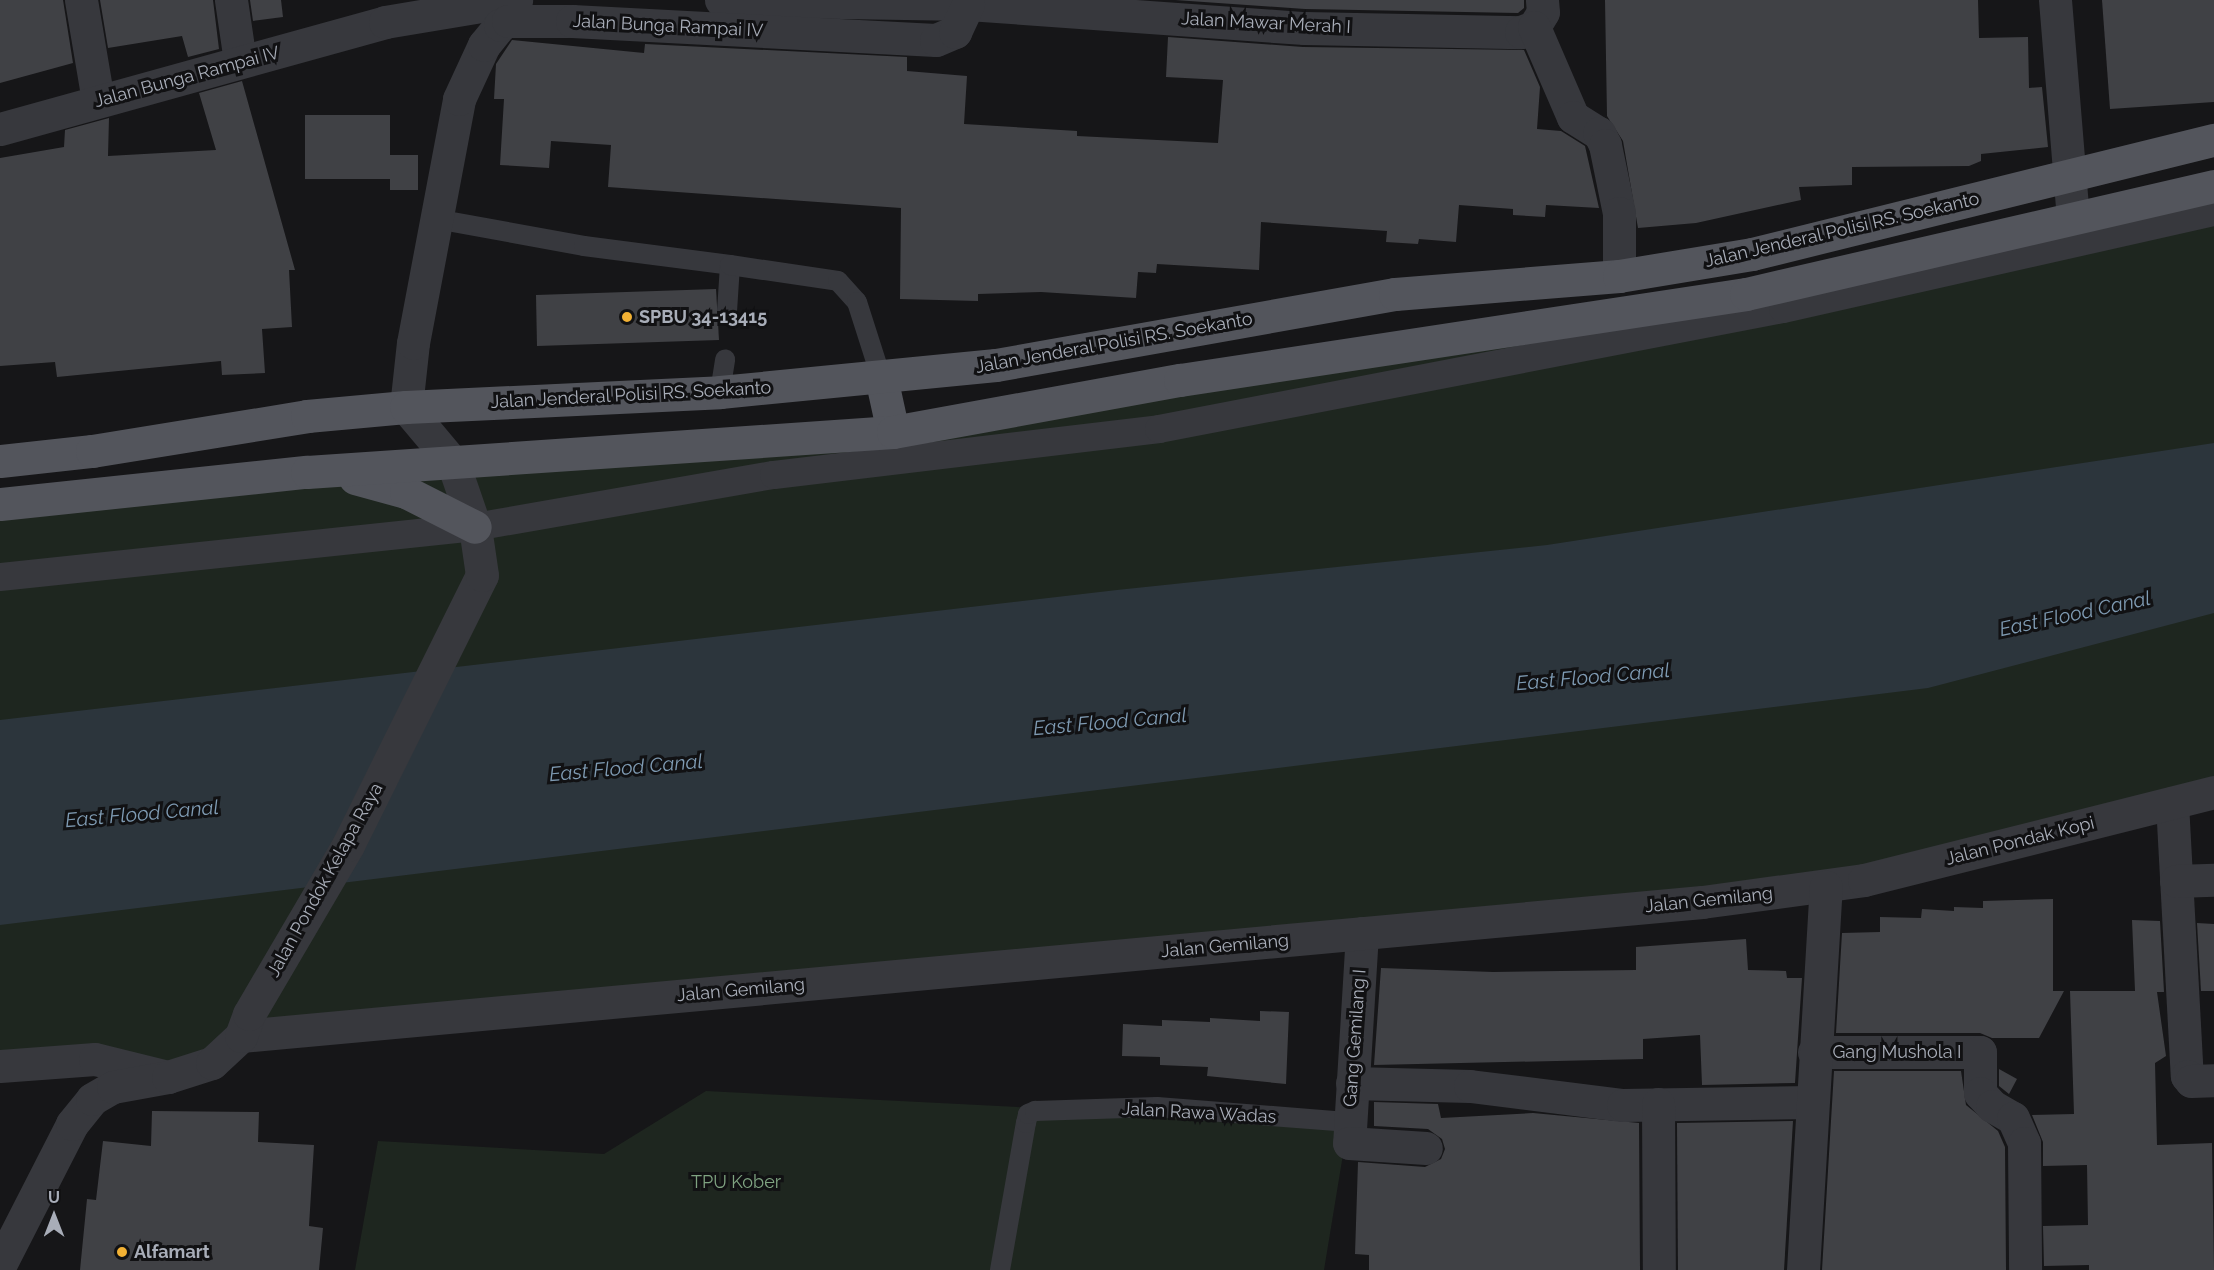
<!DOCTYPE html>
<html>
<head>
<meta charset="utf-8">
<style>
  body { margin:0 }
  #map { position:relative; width:2214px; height:1270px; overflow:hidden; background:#161618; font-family:Raleway,sans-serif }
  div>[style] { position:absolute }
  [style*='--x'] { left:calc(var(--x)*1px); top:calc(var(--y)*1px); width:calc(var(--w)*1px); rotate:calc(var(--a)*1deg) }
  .green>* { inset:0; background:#1e261f }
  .water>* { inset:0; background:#2c353c }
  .building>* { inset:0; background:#404145 }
  .service>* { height:20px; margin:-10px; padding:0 10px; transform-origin:10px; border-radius:10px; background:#37383d }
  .pedestrian>* { height:28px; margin:-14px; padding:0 14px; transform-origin:14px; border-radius:14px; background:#37383d }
  .minor>* { height:33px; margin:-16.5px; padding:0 16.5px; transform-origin:16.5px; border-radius:16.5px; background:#37383d }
  .tertiary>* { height:33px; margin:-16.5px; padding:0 16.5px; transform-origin:16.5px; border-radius:16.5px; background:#37383d }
  .primary>* { height:33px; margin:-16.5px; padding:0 16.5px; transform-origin:16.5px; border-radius:16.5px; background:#53555c }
  .dots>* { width:16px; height:16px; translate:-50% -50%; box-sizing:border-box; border:3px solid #111113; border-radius:50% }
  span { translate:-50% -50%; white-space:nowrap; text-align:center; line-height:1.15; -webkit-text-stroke:6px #111113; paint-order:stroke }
  .street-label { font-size:18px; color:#a8adb8 }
  .poi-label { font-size:18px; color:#a8adb8; font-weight:700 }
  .left { translate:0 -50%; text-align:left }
  .park-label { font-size:18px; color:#7fa381 }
  .water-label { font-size:20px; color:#7f9bb3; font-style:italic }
  .north { position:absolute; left:24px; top:1186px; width:60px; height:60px; -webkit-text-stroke:4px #111113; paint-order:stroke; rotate:0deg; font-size:16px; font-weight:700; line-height:24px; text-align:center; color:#a8adb8 }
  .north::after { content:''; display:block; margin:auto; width:21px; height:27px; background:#a8adb8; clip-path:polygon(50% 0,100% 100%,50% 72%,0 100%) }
</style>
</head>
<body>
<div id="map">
  <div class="green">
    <div style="clip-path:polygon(2214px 186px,2214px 788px,1864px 880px,241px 1036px,212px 1063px,0 1066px,0 504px,893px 432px,1405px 346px)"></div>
    <div style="clip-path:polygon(706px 1091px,1348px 1124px,1324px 1270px,355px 1270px,378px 1141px,604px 1154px)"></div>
  </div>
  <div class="water">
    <div style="clip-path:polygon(2214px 443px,2214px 613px,1928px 688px,0 925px,0 720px,1117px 590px,1547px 545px)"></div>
  </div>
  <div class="building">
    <div style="clip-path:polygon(0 0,63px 0,73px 63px,0 83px)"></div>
    <div style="clip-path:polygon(100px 0,213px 0,219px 49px,188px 57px,182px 36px,108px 48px)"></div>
    <div style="clip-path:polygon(250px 0,281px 0,283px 17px,253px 21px)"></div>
    <div style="clip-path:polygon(1175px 0,1524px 0,1524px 8px,1518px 13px,1305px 9px)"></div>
    <div style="clip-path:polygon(1605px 0,1978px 0,1979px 38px,2028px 37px,2029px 88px,2042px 87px,2048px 147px,1981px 154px,1981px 161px,1969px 166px,1852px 167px,1852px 185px,1799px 187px,1801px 200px,1696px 223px,1638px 228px,1623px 141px,1607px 116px)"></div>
    <div style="clip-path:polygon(2102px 0,2214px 0,2214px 102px,2110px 109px)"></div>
    <div style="clip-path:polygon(1168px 37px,1303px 47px,1524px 50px,1540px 87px,1537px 129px,1561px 131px,1585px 146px,1599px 208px,1546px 205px,1545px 217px,1513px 215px,1513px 209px,1459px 205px,1456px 242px,1419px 239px,1418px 244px,1386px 242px,1387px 231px,1261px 222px,1259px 270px,1157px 264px,1156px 273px,1138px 272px,1136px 298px,1041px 292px,978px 294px,978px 301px,900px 299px,901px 208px,608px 187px,611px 145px,551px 141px,549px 168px,500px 165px,504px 99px,494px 99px,496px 64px,512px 40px,644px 53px,645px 44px,907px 57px,907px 71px,967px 76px,964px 124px,1077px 131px,1077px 136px,1218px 143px,1223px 80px,1166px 77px)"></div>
    <div style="clip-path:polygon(242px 81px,295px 270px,289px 270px,292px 327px,262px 329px,265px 373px,222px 375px,221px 361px,57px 377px,55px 362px,0 366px,0 158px,64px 147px,65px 130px,109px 118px,108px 156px,216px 150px,199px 93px)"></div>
    <div style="clip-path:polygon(305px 115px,390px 115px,390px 155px,418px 155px,418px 190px,390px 190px,390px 179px,305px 179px)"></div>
    <div style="clip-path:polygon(716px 289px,719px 340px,537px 346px,536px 295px)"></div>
    <div style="clip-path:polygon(2053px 899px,2053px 991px,2064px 991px,2039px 1038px,1992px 1038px,1980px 1033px,1836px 1033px,1842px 933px,1880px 932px,1880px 917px,1921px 918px,1922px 909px,1954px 911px,1954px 907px,1983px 908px,1983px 901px)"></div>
    <div style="clip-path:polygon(2132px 920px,2160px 921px,2164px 992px,2157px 992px,2166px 1056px,2155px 1063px,2157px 1145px,2212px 1143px,2214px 1270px,2089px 1270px,2089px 1265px,2044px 1266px,2043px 1226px,2088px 1225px,2087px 1165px,2043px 1166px,2043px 1142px,2032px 1115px,2074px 1114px,2070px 991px,2135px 991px)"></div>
    <div style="clip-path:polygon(2197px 923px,2214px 924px,2214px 991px,2201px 991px)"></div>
    <div style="clip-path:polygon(1746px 939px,1748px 970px,1786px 971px,1787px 978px,1802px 978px,1795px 1083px,1702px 1085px,1700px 1035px,1643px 1039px,1643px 1059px,1374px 1065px,1381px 968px,1493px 972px,1636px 970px,1636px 947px)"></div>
    <div style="clip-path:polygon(1260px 1011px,1289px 1012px,1286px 1084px,1207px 1076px,1208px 1067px,1160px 1065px,1160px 1057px,1122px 1056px,1123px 1024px,1162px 1026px,1162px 1020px,1210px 1022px,1210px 1018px,1260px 1021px)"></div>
    <div style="clip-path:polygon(1999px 1069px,2017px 1079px,2009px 1094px,1999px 1086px)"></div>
    <div style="clip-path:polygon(1834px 1071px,1961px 1071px,1966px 1105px,1998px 1131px,2005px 1147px,2006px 1270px,1822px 1270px)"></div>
    <div style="clip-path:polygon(1374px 1102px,1438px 1104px,1441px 1118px,1533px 1113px,1639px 1123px,1640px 1270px,1369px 1270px,1369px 1255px,1355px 1254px,1358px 1162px,1425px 1167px,1441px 1159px,1445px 1149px,1442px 1139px,1428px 1129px,1374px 1126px)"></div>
    <div style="clip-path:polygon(152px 1111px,259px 1112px,258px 1142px,314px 1145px,309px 1226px,323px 1228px,319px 1270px,80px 1270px,87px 1199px,96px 1200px,103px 1141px,151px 1146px)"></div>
    <div style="clip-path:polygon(1793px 1121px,1784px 1270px,1678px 1270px,1677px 1123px)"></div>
  </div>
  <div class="service">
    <div style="--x:436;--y:219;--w:150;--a:10.3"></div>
    <div style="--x:584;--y:246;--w:147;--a:7.4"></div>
    <div style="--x:730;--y:265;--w:46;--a:93.7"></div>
    <div style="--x:730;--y:265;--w:109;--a:8.4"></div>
    <div style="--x:838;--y:281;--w:28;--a:48"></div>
    <div style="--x:857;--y:302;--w:79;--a:72.3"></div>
    <div style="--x:720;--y:392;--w:33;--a:-81"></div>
    <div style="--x:1000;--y:1270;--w:149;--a:-80"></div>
    <div style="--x:1026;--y:1123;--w:9;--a:-77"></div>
    <div style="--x:1028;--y:1114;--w:8;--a:-23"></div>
    <div style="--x:1035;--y:1111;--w:122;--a:-1.9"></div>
    <div style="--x:1157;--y:1107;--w:193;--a:4.5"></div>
  </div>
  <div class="pedestrian">
    <div style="--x:0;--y:577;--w:478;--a:-6"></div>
    <div style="--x:475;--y:527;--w:303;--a:-9.9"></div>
    <div style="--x:774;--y:475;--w:388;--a:-6.8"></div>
    <div style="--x:1159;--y:429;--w:635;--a:-10.89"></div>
    <div style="--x:1783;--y:309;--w:442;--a:-12.7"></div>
  </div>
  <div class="minor">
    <div style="--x:81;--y:0;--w:102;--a:80.4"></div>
    <div style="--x:231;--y:0;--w:62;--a:81.6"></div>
    <div style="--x:721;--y:0;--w:247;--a:0.9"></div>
    <div style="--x:968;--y:4;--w:337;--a:4.1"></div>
    <div style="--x:1304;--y:28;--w:217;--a:1.1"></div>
    <div style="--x:1521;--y:32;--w:14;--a:-21"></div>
    <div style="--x:1534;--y:27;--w:17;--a:-59"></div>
    <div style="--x:1543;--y:12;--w:12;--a:-95"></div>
    <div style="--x:1534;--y:27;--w:98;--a:66.6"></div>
    <div style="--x:1573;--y:117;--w:31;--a:32"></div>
    <div style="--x:1599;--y:133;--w:13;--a:63"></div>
    <div style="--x:1605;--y:145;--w:69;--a:78.4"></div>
    <div style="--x:1619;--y:213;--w:63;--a:90"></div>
    <div style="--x:0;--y:129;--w:400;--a:-15.5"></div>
    <div style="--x:385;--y:22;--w:133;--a:-9.5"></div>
    <div style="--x:406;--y:407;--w:64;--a:-83.8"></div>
    <div style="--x:413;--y:343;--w:248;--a:-79.3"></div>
    <div style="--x:459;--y:99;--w:60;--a:-65.2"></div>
    <div style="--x:484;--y:45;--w:26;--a:-51"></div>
    <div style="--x:500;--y:25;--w:9;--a:-27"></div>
    <div style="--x:508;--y:21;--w:64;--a:0"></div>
    <div style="--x:572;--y:21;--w:364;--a:3"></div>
    <div style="--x:936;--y:40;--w:21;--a:-23"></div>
    <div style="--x:955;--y:32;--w:31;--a:-65"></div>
    <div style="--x:2172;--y:803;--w:273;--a:86.9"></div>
    <div style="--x:2187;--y:1076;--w:6;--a:51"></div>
    <div style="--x:2191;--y:1081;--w:23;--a:-2"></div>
    <div style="--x:2176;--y:881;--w:38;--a:-2"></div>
    <div style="--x:1362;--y:933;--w:210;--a:93.5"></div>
    <div style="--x:1349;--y:1143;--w:77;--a:3.7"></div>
    <div style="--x:241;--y:1036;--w:1467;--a:-5.24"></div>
    <div style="--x:1702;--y:902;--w:163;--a:-7.7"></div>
    <div style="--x:1864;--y:880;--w:361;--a:-14.1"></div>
    <div style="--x:1814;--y:1052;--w:166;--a:0"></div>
    <div style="--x:1980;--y:1052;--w:41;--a:90"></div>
    <div style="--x:1980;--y:1093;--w:18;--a:47"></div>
    <div style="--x:1992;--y:1106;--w:24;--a:30"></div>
    <div style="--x:2013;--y:1118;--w:27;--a:66"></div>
    <div style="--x:2024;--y:1143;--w:127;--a:89.5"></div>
    <div style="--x:0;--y:1066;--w:95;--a:-4.2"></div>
    <div style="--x:95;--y:1059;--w:75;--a:13.9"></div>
    <div style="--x:1352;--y:1083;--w:118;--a:1.5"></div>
    <div style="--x:1470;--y:1086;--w:154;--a:7.1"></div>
    <div style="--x:1623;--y:1105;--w:187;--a:-0.9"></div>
    <div style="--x:1658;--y:1104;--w:166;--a:89.7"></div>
    <div style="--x:1803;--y:1270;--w:384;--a:-86.6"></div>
  </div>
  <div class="tertiary">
    <div style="--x:2055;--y:0;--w:219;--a:85.3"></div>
    <div style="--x:0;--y:1265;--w:158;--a:-62.9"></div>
    <div style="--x:72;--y:1124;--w:32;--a:-51"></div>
    <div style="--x:92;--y:1099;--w:24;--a:-30"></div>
    <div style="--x:113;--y:1087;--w:56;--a:-10.3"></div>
    <div style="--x:168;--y:1077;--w:46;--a:-17.7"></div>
    <div style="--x:212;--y:1063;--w:40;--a:-43"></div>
    <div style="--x:241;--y:1036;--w:23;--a:-70"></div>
    <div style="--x:249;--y:1014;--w:196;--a:-59.6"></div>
    <div style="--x:348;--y:845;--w:301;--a:-63.6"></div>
    <div style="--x:482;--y:575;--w:49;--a:-98.3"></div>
    <div style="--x:475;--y:527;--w:68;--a:-109"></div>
    <div style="--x:453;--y:463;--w:73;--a:-130"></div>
  </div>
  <div class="primary">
    <div style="--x:881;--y:377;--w:56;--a:77.7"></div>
    <div style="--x:0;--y:461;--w:93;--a:-6.2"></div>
    <div style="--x:92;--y:451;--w:218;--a:-9.2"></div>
    <div style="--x:307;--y:416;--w:99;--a:-5.2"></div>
    <div style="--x:406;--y:407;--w:314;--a:-2.7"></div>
    <div style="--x:720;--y:392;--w:277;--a:-5.6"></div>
    <div style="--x:996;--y:365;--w:405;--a:-10.1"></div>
    <div style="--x:1395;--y:294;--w:225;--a:-4.6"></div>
    <div style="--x:1619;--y:276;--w:135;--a:-9.4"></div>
    <div style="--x:1752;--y:254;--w:476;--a:-13.9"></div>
    <div style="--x:355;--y:478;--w:53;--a:15.4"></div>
    <div style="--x:406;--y:492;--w:77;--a:26.9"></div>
    <div style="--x:0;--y:504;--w:309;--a:-6"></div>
    <div style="--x:307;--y:472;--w:587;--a:-3.9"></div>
    <div style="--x:893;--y:432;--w:292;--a:-10.3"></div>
    <div style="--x:1180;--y:380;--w:572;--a:-8.64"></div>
    <div style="--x:1746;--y:294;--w:480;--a:-13"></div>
  </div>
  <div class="dots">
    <div style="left:627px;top:317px;background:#f2b134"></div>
    <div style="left:122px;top:1252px;background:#f2b134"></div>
  </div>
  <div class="street-label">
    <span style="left:1266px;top:23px;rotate:3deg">Jalan Mawar Merah I</span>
    <span style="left:668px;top:26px;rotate:3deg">Jalan Bunga Rampai IV</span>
    <span style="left:187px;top:77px;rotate:-15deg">Jalan Bunga Rampai IV</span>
    <span style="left:1842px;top:230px;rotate:-13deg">Jalan Jenderal Polisi RS. Soekanto</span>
    <span style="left:1114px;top:343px;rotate:-10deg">Jalan Jenderal Polisi RS. Soekanto</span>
    <span style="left:631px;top:395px;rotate:-3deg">Jalan Jenderal Polisi RS. Soekanto</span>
    <span style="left:2020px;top:841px;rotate:-14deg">Jalan Pondak Kopi</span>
    <span style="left:325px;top:880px;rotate:-61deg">Jalan Pondok Kelapa Raya</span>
    <span style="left:1709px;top:900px;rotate:-6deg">Jalan Gemilang</span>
    <span style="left:1225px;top:946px;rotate:-5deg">Jalan Gemilang</span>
    <span style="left:741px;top:990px;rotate:-5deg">Jalan Gemilang</span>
    <span style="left:1355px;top:1038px;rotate:-86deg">Gang Gemilang I</span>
    <span style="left:1897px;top:1052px">Gang Mushola I</span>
    <span style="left:1199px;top:1113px;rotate:3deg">Jalan Rawa Wadas</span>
  </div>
  <div class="poi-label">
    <span class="left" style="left:639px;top:317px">SPBU 34-13415</span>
    <span class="left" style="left:134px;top:1252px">Alfamart</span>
  </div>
  <div class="park-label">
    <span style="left:736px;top:1182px">TPU Kober</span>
  </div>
  <div class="water-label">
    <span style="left:2075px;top:614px;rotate:-12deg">East Flood Canal</span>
    <span style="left:1593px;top:677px;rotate:-5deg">East Flood Canal</span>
    <span style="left:1110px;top:722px;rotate:-5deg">East Flood Canal</span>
    <span style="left:626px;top:768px;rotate:-5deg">East Flood Canal</span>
    <span style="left:142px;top:814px;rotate:-5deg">East Flood Canal</span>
  </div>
  <div class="north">U</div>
</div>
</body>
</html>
